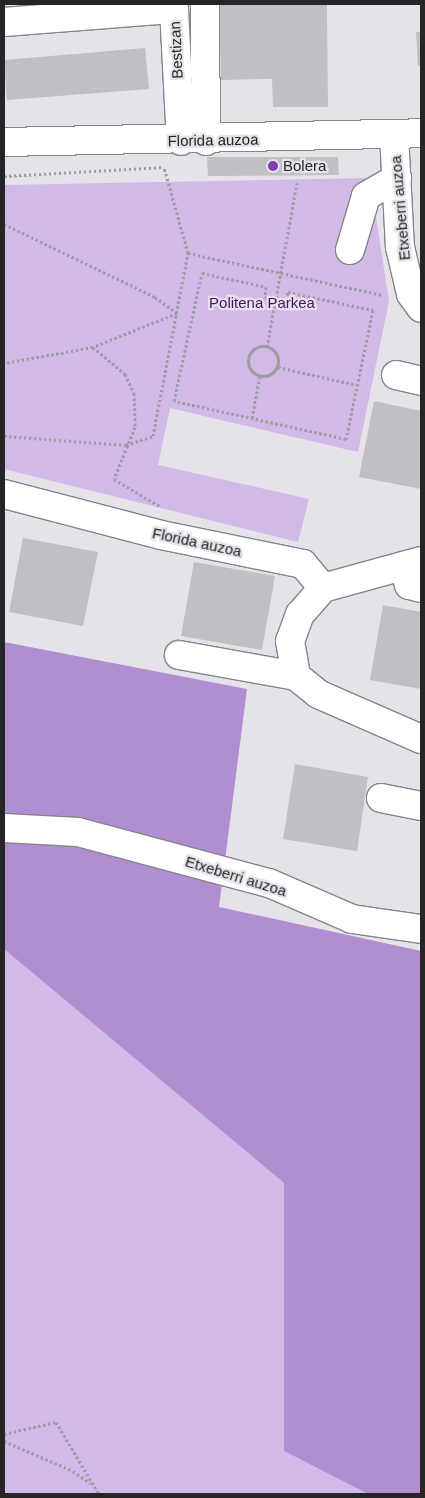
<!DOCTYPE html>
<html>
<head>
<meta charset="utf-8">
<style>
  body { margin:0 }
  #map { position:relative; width:425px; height:1498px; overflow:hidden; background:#e6e2e9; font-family:Arial,sans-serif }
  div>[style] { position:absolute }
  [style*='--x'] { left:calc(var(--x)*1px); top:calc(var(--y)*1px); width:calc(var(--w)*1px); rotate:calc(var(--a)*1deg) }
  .green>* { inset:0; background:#d1b9e8 }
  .forest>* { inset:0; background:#b18dd2 }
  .building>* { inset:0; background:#c1bec4 }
  .path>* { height:3px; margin-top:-1.5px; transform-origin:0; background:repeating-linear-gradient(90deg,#a09da2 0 2.5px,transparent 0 5px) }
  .path>.ring { margin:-1.5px; padding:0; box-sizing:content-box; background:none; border:3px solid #a09da2; border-radius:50% }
  .roads { filter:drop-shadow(1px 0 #868389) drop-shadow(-1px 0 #868389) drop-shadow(0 1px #868389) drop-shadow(0 -1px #868389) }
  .minor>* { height:28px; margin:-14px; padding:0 14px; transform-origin:14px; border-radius:14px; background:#fff }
  .dots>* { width:14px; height:14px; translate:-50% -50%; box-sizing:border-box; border:2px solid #e6e2e9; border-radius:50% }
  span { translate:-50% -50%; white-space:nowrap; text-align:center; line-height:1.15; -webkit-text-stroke:4.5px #e6e2e9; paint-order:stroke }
  .street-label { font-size:15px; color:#252426 }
  .poi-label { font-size:15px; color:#252426 }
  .left { translate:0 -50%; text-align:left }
  .park-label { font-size:15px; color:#451366 }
  .frame { position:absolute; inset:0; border:5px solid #252426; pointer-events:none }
</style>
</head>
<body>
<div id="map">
  <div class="green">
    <div style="clip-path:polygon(370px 178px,389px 301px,358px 452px,170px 408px,158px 465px,309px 499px,298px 542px,4px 469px,4px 185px)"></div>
    <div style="clip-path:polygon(4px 949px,284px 1183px,284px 1451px,368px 1494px,4px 1494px)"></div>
  </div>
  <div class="forest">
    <div style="clip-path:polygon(4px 642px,247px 689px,219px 907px,421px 951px,421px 1494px,368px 1494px,284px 1451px,284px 1183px,4px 949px)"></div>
  </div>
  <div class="building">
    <div style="clip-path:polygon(219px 4px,327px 4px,328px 107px,273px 107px,272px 79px,221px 80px)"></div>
    <div style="clip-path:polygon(416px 32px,421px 32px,421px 66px,418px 66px)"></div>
    <div style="clip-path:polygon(145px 48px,149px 89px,7px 100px,4px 60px)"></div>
    <div style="clip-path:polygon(207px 157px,338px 157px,339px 175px,208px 176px)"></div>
    <div style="clip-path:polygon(374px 401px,421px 411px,421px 489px,359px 477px)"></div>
    <div style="clip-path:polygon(23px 538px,98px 552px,83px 626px,9px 612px)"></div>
    <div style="clip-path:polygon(194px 562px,275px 576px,262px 650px,181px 636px)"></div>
    <div style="clip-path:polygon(383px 605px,421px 612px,421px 689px,370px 680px)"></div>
    <div style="clip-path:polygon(295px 764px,368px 777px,357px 851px,283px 839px)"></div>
  </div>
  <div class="path">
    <div style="--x:4;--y:176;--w:160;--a:-3.2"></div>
    <div style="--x:4;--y:224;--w:168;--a:25.8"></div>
    <div style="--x:155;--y:297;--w:27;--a:36"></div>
    <div style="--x:177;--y:313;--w:91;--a:158"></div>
    <div style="--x:93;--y:347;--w:90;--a:169.8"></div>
    <div style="--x:188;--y:253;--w:199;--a:12.2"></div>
    <div style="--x:202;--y:273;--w:66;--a:12.3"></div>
    <div style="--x:266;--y:287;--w:10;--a:96"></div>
    <div style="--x:265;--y:297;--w:21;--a:8"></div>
    <div style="--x:286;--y:300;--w:8;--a:-76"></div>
    <div style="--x:288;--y:292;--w:87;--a:12"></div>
    <div style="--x:373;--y:310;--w:132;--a:101.8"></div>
    <div style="--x:346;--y:439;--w:176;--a:-167.5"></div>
    <div style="--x:174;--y:401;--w:131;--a:-77.7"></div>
    <div class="ring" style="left:248px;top:346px;width:27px;height:27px"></div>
    <div style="--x:93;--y:347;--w:42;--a:40.2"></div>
    <div style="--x:125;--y:374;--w:21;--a:65"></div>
    <div style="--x:134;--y:393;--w:34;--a:88"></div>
    <div style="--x:135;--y:427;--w:56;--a:112"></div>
    <div style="--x:114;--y:479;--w:55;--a:30.8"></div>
    <div style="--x:267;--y:347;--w:167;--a:-79.6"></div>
    <div style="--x:278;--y:367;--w:81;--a:12.8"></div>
    <div style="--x:252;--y:418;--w:43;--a:-79.2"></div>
    <div style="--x:4;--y:436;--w:122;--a:4.2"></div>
    <div style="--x:126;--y:445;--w:28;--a:-18"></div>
    <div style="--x:153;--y:436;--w:186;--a:-79.2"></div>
    <div style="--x:188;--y:253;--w:89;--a:-105.6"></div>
    <div style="--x:4;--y:1434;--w:53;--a:-13"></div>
    <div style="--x:56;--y:1422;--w:84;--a:59.2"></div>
    <div style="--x:4;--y:1441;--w:75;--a:23.5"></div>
    <div style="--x:73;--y:1471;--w:21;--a:35"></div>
  </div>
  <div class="roads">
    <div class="minor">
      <div style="--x:205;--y:4;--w:137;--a:89.6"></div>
      <div style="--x:4;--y:22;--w:170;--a:-4.4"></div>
      <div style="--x:174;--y:9;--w:132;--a:87"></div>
      <div style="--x:394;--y:134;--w:113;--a:87"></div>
      <div style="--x:400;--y:247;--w:48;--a:76.8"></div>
      <div style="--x:411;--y:294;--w:17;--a:54"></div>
      <div style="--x:4;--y:142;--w:417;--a:-1.2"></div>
      <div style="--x:350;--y:250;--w:56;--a:-73.5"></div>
      <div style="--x:366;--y:196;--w:36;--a:-30"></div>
      <div style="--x:396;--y:375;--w:26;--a:13"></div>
      <div style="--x:4;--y:494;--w:162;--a:14.6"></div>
      <div style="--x:161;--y:535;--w:145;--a:11.5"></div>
      <div style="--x:303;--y:564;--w:31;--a:50"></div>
      <div style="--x:421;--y:561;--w:102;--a:164.6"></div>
      <div style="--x:323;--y:588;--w:35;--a:131"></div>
      <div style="--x:300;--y:614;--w:29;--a:110"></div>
      <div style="--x:290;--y:641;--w:36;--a:80"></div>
      <div style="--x:296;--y:676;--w:28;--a:39"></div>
      <div style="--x:318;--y:694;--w:112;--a:23.6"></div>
      <div style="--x:403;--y:566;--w:20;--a:72"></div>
      <div style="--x:409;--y:585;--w:12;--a:14"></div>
      <div style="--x:179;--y:655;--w:119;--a:10.2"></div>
      <div style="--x:381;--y:798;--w:41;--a:11.3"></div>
      <div style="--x:4;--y:828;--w:74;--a:3.1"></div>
      <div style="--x:78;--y:832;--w:198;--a:15"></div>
      <div style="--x:269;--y:883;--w:90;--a:23.4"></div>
      <div style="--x:352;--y:919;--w:70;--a:8.2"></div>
    </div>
  </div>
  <div class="dots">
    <div style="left:273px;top:166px;background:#803db1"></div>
  </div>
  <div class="street-label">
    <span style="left:176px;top:50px;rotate:-93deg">Bestizan</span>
    <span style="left:213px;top:140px;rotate:-1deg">Florida auzoa</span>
    <span style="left:400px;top:208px;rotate:-95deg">Etxeberri auzoa</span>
    <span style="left:197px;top:542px;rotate:12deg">Florida auzoa</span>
    <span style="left:236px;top:876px;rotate:17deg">Etxeberri auzoa</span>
  </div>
  <div class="poi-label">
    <span class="left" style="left:283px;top:166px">Bolera</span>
  </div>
  <div class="park-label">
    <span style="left:262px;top:303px">Politena Parkea</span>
  </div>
  <div class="frame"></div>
</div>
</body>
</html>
